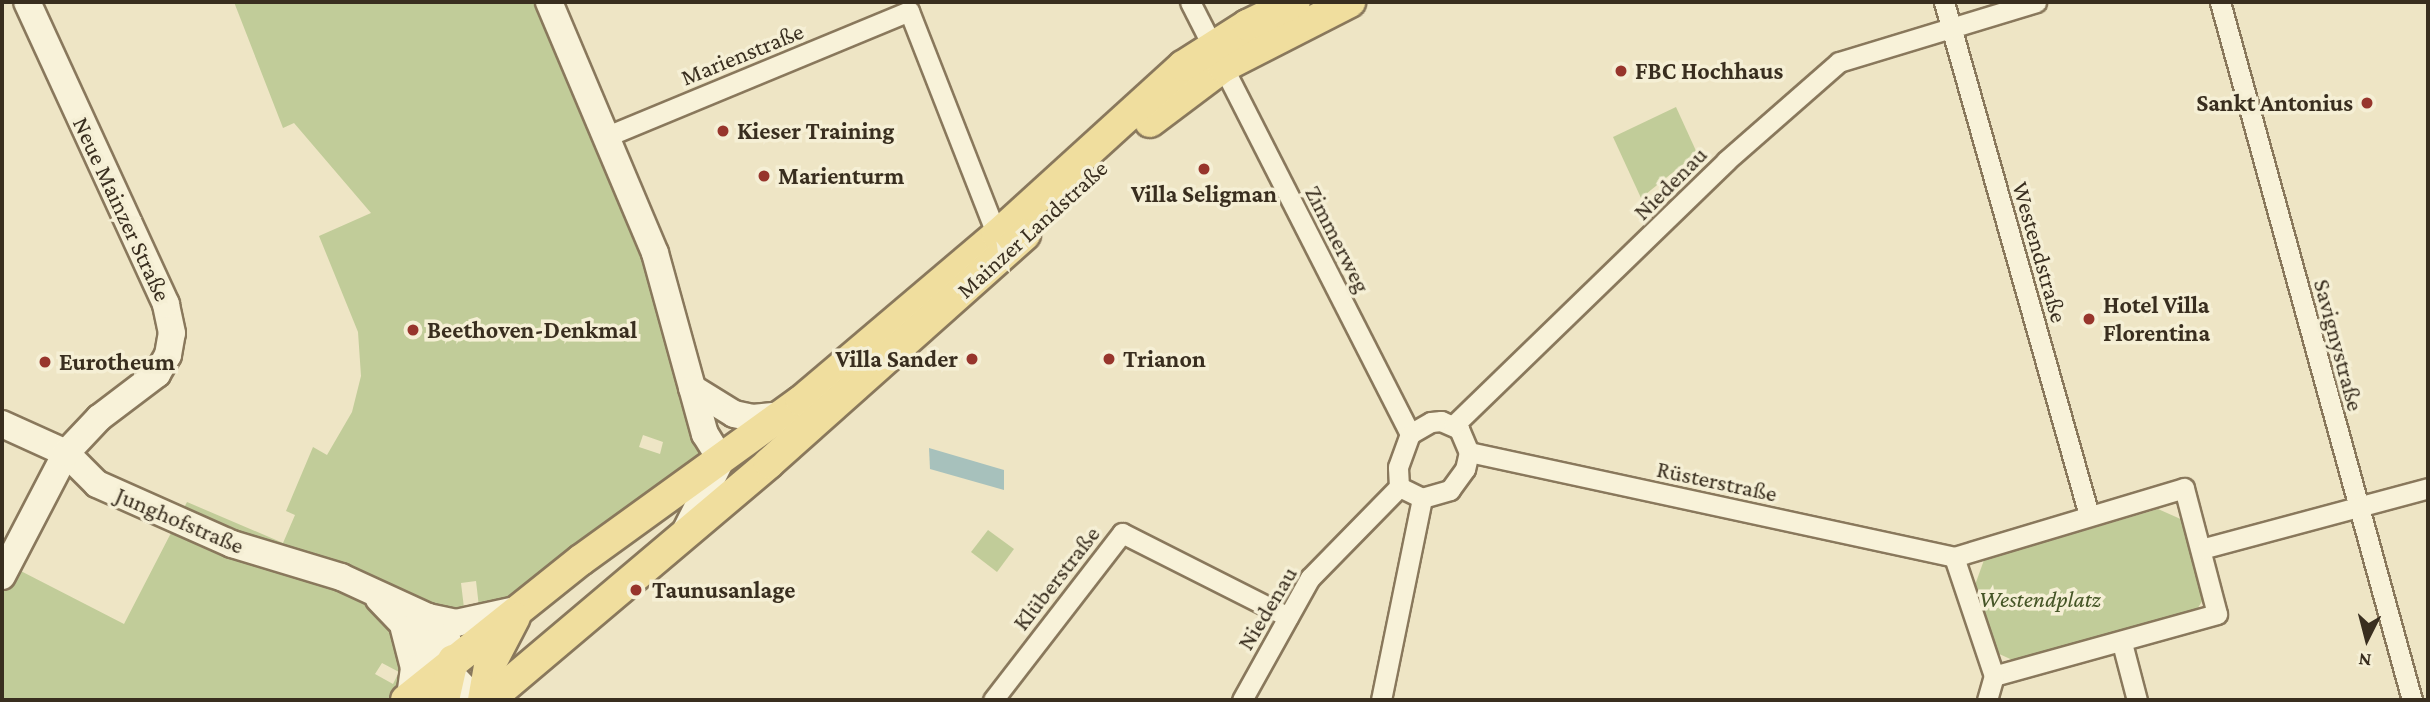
<!DOCTYPE html>
<html>
<head>
<meta charset="utf-8">
<style>
  body { margin:0 }
  #map { position:relative; width:2430px; height:702px; overflow:hidden; background:#eee5c5; font-family:"Crimson Pro",serif }
  div>[style] { position:absolute }
  [style*='--x'] { left:calc(var(--x)*1px); top:calc(var(--y)*1px); width:calc(var(--w)*1px); rotate:calc(var(--a)*1deg) }
  .green>* { inset:0; background:#c1cc99 }
  .water>* { inset:0; background:#a7c1bc }
  .roads { filter:drop-shadow(2px 0 #89785c) drop-shadow(-2px 0 #89785c) drop-shadow(0 2px #89785c) drop-shadow(0 -2px #89785c) }
  .street>* { height:19px; margin:-9.5px; padding:0 9.5px; transform-origin:9.5px; border-radius:9.5px; background:#f8f2d9 }
  .secondary>* { height:26px; margin:-13px; padding:0 13px; transform-origin:13px; border-radius:13px; background:#f8f2d9 }
  .primary>* { height:30px; margin:-15px; padding:0 15px; transform-origin:15px; border-radius:15px; background:#f0de9e }
  .dots>* { width:19px; height:19px; translate:-50% -50%; box-sizing:border-box; border:4px solid #f5efd5; border-radius:50% }
  span { translate:-50% -50%; white-space:nowrap; text-align:center; line-height:1.15; -webkit-text-stroke:7px #f5efd5; paint-order:stroke }
  .street-label { font-size:24px; color:#392e1f }
  .poi-label { font-size:24px; color:#392e1f; font-weight:700 }
  .left { translate:0 -50%; text-align:left }
  .right { translate:-100% -50%; text-align:right }
  .park-label { font-size:24px; color:#455526; font-style:italic }
  .frame { position:absolute; inset:0; border:4px solid #392e1f; pointer-events:none }
  .north { position:absolute; left:2332px; top:604px; width:70px; height:70px; -webkit-text-stroke:5px #f5efd5; paint-order:stroke; rotate:186deg; font-size:19px; font-weight:700; line-height:28px; text-align:center; color:#392e1f }
  .north::after { content:''; display:block; margin:auto; width:24px; height:32px; background:#392e1f; clip-path:polygon(50% 0,100% 100%,50% 72%,0 100%) }
</style>
</head>
<body>
<div id="map">
  <div class="green">
    <div style="clip-path:polygon(evenodd,234px 2px,535px 2px,642px 256px,701px 458px,520px 608px,421px 631px,394px 700px,2px 700px,2px 591px,13px 567px,124px 624px,187px 502px,283px 543px,295px 515px,286px 511px,313px 447px,327px 455px,352px 412px,361px 376px,358px 332px,319px 236px,371px 213px,294px 123px,283px 128px,234px 2px,643px 435px,663px 442px,660px 454px,639px 447px,643px 435px,234px 2px,476px 581px,479px 607px,464px 608px,461px 583px,476px 581px,234px 2px,382px 663px,399px 672px,393px 684px,375px 674px,382px 663px)"></div>
    <div style="clip-path:polygon(1676px 107px,1697px 153px,1641px 198px,1613px 137px)"></div>
    <div style="clip-path:polygon(2158px 509px,2185px 521px,2204px 598px,2196px 611px,2017px 662px,1997px 653px,1975px 585px,1984px 560px)"></div>
    <div style="clip-path:polygon(988px 530px,1014px 549px,997px 572px,971px 552px)"></div>
  </div>
  <div class="water">
    <div style="clip-path:polygon(929px 448px,1004px 470px,1004px 490px,930px 469px)"></div>
  </div>
  <div class="roads">
    <div class="street">
      <div style="--x:1190;--y:2;--w:485;--a:63"></div>
      <div style="--x:1944;--y:2;--w:533;--a:74.22"></div>
      <div style="--x:2220;--y:2;--w:724;--a:74.62"></div>
      <div style="--x:605;--y:137;--w:329;--a:-22.5"></div>
      <div style="--x:909;--y:11;--w:241;--a:68.6"></div>
      <div style="--x:1431;--y:422;--w:10;--a:-6"></div>
      <div style="--x:1441;--y:421;--w:20;--a:24"></div>
      <div style="--x:1459;--y:429;--w:25;--a:67"></div>
      <div style="--x:1469;--y:452;--w:17;--a:103"></div>
      <div style="--x:1465;--y:469;--w:26;--a:126"></div>
      <div style="--x:1450;--y:490;--w:29;--a:164"></div>
      <div style="--x:1422;--y:498;--w:25;--a:-154"></div>
      <div style="--x:1399;--y:487;--w:20;--a:-93"></div>
      <div style="--x:1398;--y:467;--w:35;--a:-70"></div>
      <div style="--x:1410;--y:434;--w:24;--a:-30"></div>
      <div style="--x:1454;--y:425;--w:379;--a:-44.1"></div>
      <div style="--x:1726;--y:161;--w:150;--a:-41.2"></div>
      <div style="--x:1839;--y:62;--w:206;--a:-16.9"></div>
      <div style="--x:1469;--y:452;--w:496;--a:12.2"></div>
      <div style="--x:1954;--y:557;--w:240;--a:-16.7"></div>
      <div style="--x:2184;--y:488;--w:130;--a:75.3"></div>
      <div style="--x:2217;--y:614;--w:231;--a:164.5"></div>
      <div style="--x:2201;--y:549;--w:235;--a:-15"></div>
      <div style="--x:1954;--y:557;--w:126;--a:71.4"></div>
      <div style="--x:2122;--y:643;--w:59;--a:75.3"></div>
      <div style="--x:993;--y:700;--w:211;--a:-52.3"></div>
      <div style="--x:1122;--y:533;--w:186;--a:26.8"></div>
      <div style="--x:1242;--y:700;--w:140;--a:-60.9"></div>
      <div style="--x:1310;--y:578;--w:127;--a:-45.6"></div>
      <div style="--x:1381;--y:700;--w:206;--a:-78.5"></div>
      <div style="--x:1987;--y:700;--w:25;--a:-74"></div>
    </div>
    <div class="secondary">
      <div style="--x:549;--y:2;--w:272;--a:67.1"></div>
      <div style="--x:655;--y:253;--w:188;--a:74.6"></div>
      <div style="--x:705;--y:434;--w:31;--a:58"></div>
      <div style="--x:692;--y:388;--w:49;--a:31.8"></div>
      <div style="--x:734;--y:414;--w:19;--a:12"></div>
      <div style="--x:753;--y:418;--w:30;--a:-6"></div>
      <div style="--x:2;--y:424;--w:70;--a:24.4"></div>
      <div style="--x:66;--y:453;--w:44;--a:45"></div>
      <div style="--x:97;--y:484;--w:148;--a:24"></div>
      <div style="--x:232;--y:544;--w:114;--a:16.8"></div>
      <div style="--x:341;--y:577;--w:96;--a:24.7"></div>
      <div style="--x:428;--y:617;--w:32;--a:51"></div>
      <div style="--x:448;--y:642;--w:19;--a:74"></div>
      <div style="--x:686;--y:530;--w:78;--a:-63.4"></div>
      <div style="--x:2;--y:576;--w:139;--a:-62.5"></div>
      <div style="--x:66;--y:453;--w:48;--a:-46.7"></div>
      <div style="--x:99;--y:418;--w:73;--a:-37.2"></div>
      <div style="--x:157;--y:374;--w:22;--a:-60"></div>
      <div style="--x:168;--y:355;--w:22;--a:-80"></div>
      <div style="--x:172;--y:333;--w:30;--a:-102"></div>
      <div style="--x:166;--y:304;--w:332;--a:-114.7"></div>
      <div style="--x:379;--y:599;--w:140;--a:46.2"></div>
      <div style="--x:428;--y:617;--w:29;--a:12"></div>
      <div style="--x:456;--y:623;--w:60;--a:-12.4"></div>
      <div style="--x:404;--y:629;--w:40;--a:75.6"></div>
      <div style="--x:414;--y:668;--w:29;--a:98"></div>
    </div>
    <div class="primary">
      <div style="--x:1150;--y:122;--w:91;--a:-37"></div>
      <div style="--x:1223;--y:67;--w:143;--a:-27.1"></div>
      <div style="--x:406;--y:700;--w:224;--a:-38.7"></div>
      <div style="--x:581;--y:560;--w:271;--a:-35.9"></div>
      <div style="--x:801;--y:401;--w:257;--a:-40.3"></div>
      <div style="--x:997;--y:235;--w:251;--a:-42.3"></div>
      <div style="--x:1183;--y:66;--w:76;--a:-32.6"></div>
      <div style="--x:1247;--y:25;--w:53;--a:-25.6"></div>
      <div style="--x:444;--y:700;--w:41;--a:-77.3"></div>
      <div style="--x:483;--y:700;--w:34;--a:-80"></div>
      <div style="--x:489;--y:667;--w:56;--a:-62.5"></div>
      <div style="--x:489;--y:700;--w:367;--a:-40.2"></div>
      <div style="--x:769;--y:463;--w:343;--a:-41.7"></div>
    </div>
  </div>
  <div class="dots">
    <div style="left:1621px;top:71px;background:#97352c"></div>
    <div style="left:2367px;top:103px;background:#97352c"></div>
    <div style="left:723px;top:131px;background:#97352c"></div>
    <div style="left:1204px;top:169px;background:#97352c"></div>
    <div style="left:764px;top:176px;background:#97352c"></div>
    <div style="left:2089px;top:319px;background:#97352c"></div>
    <div style="left:413px;top:330px;background:#97352c"></div>
    <div style="left:972px;top:359px;background:#97352c"></div>
    <div style="left:1109px;top:359px;background:#97352c"></div>
    <div style="left:45px;top:362px;background:#97352c"></div>
    <div style="left:636px;top:590px;background:#97352c"></div>
  </div>
  <div class="street-label">
    <span style="left:742px;top:54px;rotate:-22deg">Marienstraße</span>
    <span style="left:1670px;top:183px;rotate:-45deg">Niedenau</span>
    <span style="left:122px;top:209px;rotate:65deg">Neue Mainzer Straße</span>
    <span style="left:1032px;top:229px;rotate:-42deg">Mainzer Landstraße</span>
    <span style="left:1338px;top:239px;rotate:63deg">Zimmerweg</span>
    <span style="left:2040px;top:252px;rotate:74deg">Westendstraße</span>
    <span style="left:2339px;top:345px;rotate:75deg">Savignystraße</span>
    <span style="left:1717px;top:481px;rotate:12deg">Rüsterstraße</span>
    <span style="left:180px;top:520px;rotate:23deg">Junghofstraße</span>
    <span style="left:1056px;top:578px;rotate:-52deg">Klüberstraße</span>
    <span style="left:1267px;top:608px;rotate:-59deg">Niedenau</span>
  </div>
  <div class="poi-label">
    <span class="left" style="left:1635px;top:71px">FBC Hochhaus</span>
    <span class="right" style="left:2353px;top:103px">Sankt Antonius</span>
    <span class="left" style="left:737px;top:131px">Kieser Training</span>
    <span class="left" style="left:778px;top:176px">Marienturm</span>
    <span style="left:1204px;top:194px">Villa Seligman</span>
    <span class="left" style="left:2103px;top:319px">Hotel Villa<br>Florentina</span>
    <span class="left" style="left:427px;top:330px">Beethoven-Denkmal</span>
    <span class="right" style="left:958px;top:359px">Villa Sander</span>
    <span class="left" style="left:1123px;top:359px">Trianon</span>
    <span class="left" style="left:59px;top:362px">Eurotheum</span>
    <span class="left" style="left:652px;top:590px">Taunusanlage</span>
  </div>
  <div class="park-label">
    <span style="left:2040px;top:599px">Westendplatz</span>
  </div>
  <div class="frame"></div>
  <div class="north">N</div>
</div>
</body>
</html>
